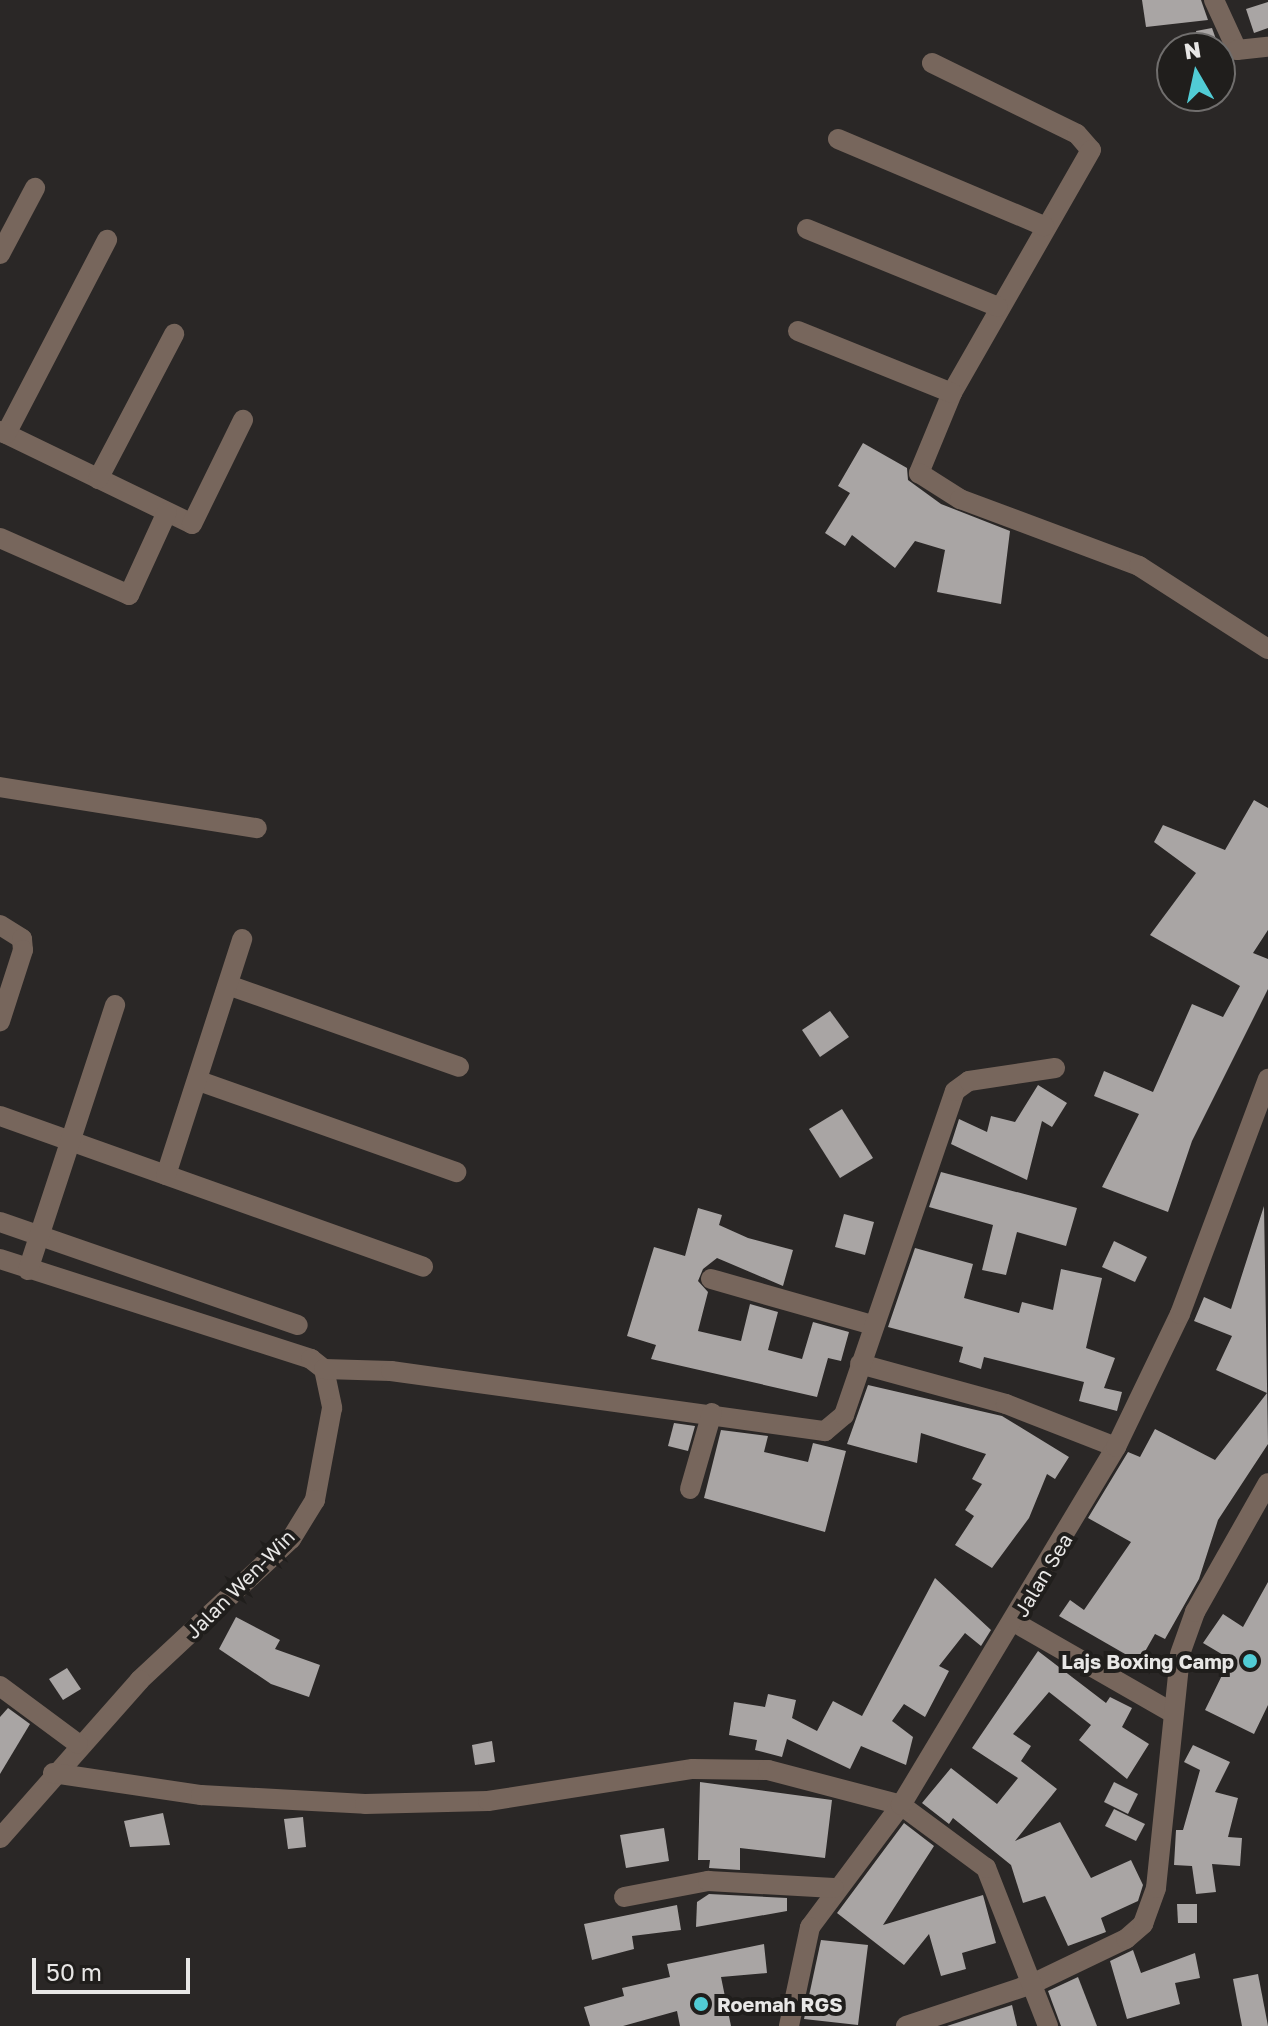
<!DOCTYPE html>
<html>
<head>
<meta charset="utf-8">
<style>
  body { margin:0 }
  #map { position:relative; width:1268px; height:2026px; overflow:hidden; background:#2a2726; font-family:"Golos Text",sans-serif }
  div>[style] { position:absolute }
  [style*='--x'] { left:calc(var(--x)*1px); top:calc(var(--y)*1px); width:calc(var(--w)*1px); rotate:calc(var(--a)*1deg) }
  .building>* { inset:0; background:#a9a5a4 }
  .minor>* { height:20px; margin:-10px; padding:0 10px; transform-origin:10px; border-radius:10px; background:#77665c }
  .dots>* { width:22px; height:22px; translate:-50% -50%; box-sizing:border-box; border:4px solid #201e1c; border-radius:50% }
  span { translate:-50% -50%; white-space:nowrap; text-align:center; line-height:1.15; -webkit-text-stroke:8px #201e1c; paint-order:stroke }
  .street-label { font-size:20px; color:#e8e7e6 }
  .poi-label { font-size:20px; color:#e8e7e6; font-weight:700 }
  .right { translate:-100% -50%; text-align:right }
  .left { translate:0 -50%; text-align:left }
  .north { position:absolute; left:1156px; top:32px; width:80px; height:80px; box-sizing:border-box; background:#201e1c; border:2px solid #706e6d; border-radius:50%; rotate:351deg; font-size:22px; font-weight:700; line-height:32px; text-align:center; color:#e8e7e6 }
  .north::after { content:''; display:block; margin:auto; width:28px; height:36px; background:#51ccd5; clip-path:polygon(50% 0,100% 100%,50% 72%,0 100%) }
  .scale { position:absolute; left:32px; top:1958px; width:158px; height:36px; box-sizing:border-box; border:4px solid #e8e7e6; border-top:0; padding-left:10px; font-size:24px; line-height:28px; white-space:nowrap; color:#e8e7e6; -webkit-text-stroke:6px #201e1c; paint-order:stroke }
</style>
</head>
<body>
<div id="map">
  <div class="building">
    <div style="clip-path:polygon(1142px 0,1201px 0,1208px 20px,1146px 27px)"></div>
    <div style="clip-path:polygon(1268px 2px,1268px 28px,1254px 33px,1246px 9px)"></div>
    <div style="clip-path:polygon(1212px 28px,1218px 45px,1199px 48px,1196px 31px)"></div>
    <div style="clip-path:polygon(863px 443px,907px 468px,908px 480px,941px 504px,1010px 531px,1001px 604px,937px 592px,945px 550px,915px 541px,895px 568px,852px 535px,845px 546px,825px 533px,850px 493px,838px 486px)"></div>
    <div style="clip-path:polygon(1254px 800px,1268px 808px,1268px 930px,1253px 953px,1268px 959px,1268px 989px,1192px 1141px,1168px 1212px,1102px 1187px,1139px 1114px,1094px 1096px,1104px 1071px,1153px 1092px,1192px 1004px,1223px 1017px,1240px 986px,1150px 935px,1196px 873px,1154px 842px,1163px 825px,1225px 850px)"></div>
    <div style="clip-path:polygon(830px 1011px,849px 1037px,820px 1057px,802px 1030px)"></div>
    <div style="clip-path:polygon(1038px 1085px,1067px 1103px,1052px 1127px,1042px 1121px,1027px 1180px,951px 1144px,959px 1119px,987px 1132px,991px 1116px,1015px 1122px)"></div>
    <div style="clip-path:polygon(842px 1109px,873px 1158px,840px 1178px,809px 1129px)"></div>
    <div style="clip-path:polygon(941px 1172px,1077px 1208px,1066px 1246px,1017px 1232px,1006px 1275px,982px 1270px,993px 1225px,929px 1207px)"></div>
    <div style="clip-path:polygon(1264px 1206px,1268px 1444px,1218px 1520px,1199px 1579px,1165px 1639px,1155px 1634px,1139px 1662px,1059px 1616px,1070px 1600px,1084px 1610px,1131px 1542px,1088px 1518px,1128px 1452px,1140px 1457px,1155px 1429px,1215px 1460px,1267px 1393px,1216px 1370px,1232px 1336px,1194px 1321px,1204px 1297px,1231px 1309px)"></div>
    <div style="clip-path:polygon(698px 1208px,722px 1215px,719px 1225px,748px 1238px,793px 1250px,783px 1286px,717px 1258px,703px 1269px,698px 1281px,708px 1292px,698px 1331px,741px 1341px,750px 1304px,778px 1312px,768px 1350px,802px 1359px,813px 1322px,849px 1332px,841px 1361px,828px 1358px,817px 1397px,651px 1359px,656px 1345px,627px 1336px,654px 1247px,685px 1256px)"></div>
    <div style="clip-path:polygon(844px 1214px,874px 1222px,865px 1255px,835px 1247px)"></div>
    <div style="clip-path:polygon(1114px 1241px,1147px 1257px,1135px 1282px,1102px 1267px)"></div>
    <div style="clip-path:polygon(915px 1248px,973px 1264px,964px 1298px,1019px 1313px,1022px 1302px,1053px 1310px,1061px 1269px,1102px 1278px,1086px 1348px,1115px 1358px,1104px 1388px,1122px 1392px,1117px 1411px,1079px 1401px,1084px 1382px,984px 1357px,981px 1369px,959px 1362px,963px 1347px,888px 1327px)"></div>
    <div style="clip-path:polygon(868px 1385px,1002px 1416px,1069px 1457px,1055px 1479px,1047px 1474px,1029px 1518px,992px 1568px,955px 1545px,974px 1516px,965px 1510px,982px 1484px,972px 1479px,986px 1454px,921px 1433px,917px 1463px,847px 1444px)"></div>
    <div style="clip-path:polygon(674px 1423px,695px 1426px,688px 1451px,668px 1446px)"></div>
    <div style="clip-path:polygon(721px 1430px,768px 1436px,764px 1452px,808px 1462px,813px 1443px,846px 1451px,825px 1532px,704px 1498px)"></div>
    <div style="clip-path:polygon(935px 1578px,991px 1630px,981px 1646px,965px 1633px,939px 1666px,949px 1671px,925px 1717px,904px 1704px,892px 1721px,913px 1737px,906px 1765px,861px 1746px,850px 1769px,787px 1739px,782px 1757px,755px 1750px,757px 1740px,729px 1735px,734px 1702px,765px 1707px,768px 1694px,796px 1700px,792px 1718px,817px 1731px,833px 1701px,862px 1716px)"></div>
    <div style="clip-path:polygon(1268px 1582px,1268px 1705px,1254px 1734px,1205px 1710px,1230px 1659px,1203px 1643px,1223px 1614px,1243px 1627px)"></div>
    <div style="clip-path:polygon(236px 1617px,280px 1640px,275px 1649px,320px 1665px,309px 1697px,271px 1684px,219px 1649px)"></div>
    <div style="clip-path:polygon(1038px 1651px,1106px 1703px,1110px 1697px,1132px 1708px,1122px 1727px,1149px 1744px,1127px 1779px,1079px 1740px,1091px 1725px,1049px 1692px,1013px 1734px,1031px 1746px,1021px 1761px,1057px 1789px,1015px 1841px,1060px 1822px,1091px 1878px,1131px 1860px,1143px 1885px,1138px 1901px,1101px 1918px,1106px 1932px,1068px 1946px,1045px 1896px,1023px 1903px,1011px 1865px,953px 1818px,949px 1824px,922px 1803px,951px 1768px,997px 1804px,1018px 1778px,972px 1748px)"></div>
    <div style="clip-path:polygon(67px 1668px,81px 1689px,63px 1700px,49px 1679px)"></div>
    <div style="clip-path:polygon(8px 1708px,30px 1724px,0 1774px,0 1717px)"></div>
    <div style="clip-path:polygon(492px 1741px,495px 1762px,475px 1765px,472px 1745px)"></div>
    <div style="clip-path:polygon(1193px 1745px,1230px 1762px,1215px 1792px,1238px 1798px,1228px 1837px,1242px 1838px,1240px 1866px,1212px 1864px,1216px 1892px,1196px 1894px,1192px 1866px,1174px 1865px,1176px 1830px,1183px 1830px,1200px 1770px,1184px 1762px)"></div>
    <div style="clip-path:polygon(700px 1782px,832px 1800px,825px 1858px,740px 1848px,740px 1870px,709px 1868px,710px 1860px,698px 1860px)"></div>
    <div style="clip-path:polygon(1114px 1782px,1138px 1794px,1128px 1814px,1104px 1802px)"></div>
    <div style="clip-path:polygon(1114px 1809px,1145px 1824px,1136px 1841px,1105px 1826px)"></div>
    <div style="clip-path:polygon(163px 1813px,170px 1845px,130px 1847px,124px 1821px)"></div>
    <div style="clip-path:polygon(303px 1817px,306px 1847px,288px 1849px,284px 1819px)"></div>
    <div style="clip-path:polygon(904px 1823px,934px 1846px,883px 1925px,983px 1895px,996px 1943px,962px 1953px,966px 1969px,941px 1976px,929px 1934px,904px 1965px,837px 1913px)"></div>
    <div style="clip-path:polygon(664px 1828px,669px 1861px,626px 1868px,620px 1835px)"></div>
    <div style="clip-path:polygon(709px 1894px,787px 1898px,787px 1911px,696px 1927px,697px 1902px)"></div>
    <div style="clip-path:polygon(1177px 1904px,1197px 1904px,1197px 1923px,1178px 1923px)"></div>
    <div style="clip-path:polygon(677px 1905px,681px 1930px,632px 1936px,634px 1949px,592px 1960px,584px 1924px)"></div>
    <div style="clip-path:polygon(821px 1940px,868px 1945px,858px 2025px,804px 2019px)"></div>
    <div style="clip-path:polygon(764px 1944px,767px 1973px,721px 1977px,731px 2026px,680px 2026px,677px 2011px,623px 2026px,590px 2026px,584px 2007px,624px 1996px,622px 1988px,670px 1977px,667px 1964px)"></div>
    <div style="clip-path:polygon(1133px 1950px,1141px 1973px,1195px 1953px,1200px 1978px,1175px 1983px,1180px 2004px,1127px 2019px,1110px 1961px)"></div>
    <div style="clip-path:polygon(1258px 1974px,1268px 2026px,1242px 2026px,1233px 1979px)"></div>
    <div style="clip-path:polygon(1078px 1977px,1097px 2026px,1061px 2026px,1048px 1991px)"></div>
    <div style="clip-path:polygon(1012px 2005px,1017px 2026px,947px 2026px)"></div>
  </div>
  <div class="minor">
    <div style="--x:1214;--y:0;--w:55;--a:65.3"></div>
    <div style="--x:1237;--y:50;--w:31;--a:-6"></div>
    <div style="--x:932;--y:63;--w:161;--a:26.1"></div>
    <div style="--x:1077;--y:134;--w:21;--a:49"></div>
    <div style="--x:1091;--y:150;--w:280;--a:119.8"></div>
    <div style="--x:952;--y:393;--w:87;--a:112.4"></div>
    <div style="--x:919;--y:473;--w:49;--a:32.4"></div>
    <div style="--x:960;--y:499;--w:191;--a:20.5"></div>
    <div style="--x:1139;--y:566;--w:153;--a:32.8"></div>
    <div style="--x:838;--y:139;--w:224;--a:22.9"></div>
    <div style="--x:807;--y:229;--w:206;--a:22.2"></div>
    <div style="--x:0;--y:254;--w:75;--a:-62.1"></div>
    <div style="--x:798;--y:331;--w:166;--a:21.9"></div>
    <div style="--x:0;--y:431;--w:213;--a:25.8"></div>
    <div style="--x:192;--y:524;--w:116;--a:-63.9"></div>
    <div style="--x:6;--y:434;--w:219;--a:-62.5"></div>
    <div style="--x:98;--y:479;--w:164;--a:-62.3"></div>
    <div style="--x:0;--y:538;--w:141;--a:23.8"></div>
    <div style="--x:129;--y:595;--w:91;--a:-65.4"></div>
    <div style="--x:0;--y:787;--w:260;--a:9.1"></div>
    <div style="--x:0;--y:925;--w:26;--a:32"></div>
    <div style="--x:22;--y:939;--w:11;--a:85"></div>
    <div style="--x:23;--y:950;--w:75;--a:107.9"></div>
    <div style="--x:228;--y:985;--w:245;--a:19.5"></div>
    <div style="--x:199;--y:1081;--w:273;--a:19.5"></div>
    <div style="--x:0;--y:1116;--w:449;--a:19.6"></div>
    <div style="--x:166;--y:1175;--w:248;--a:-72.1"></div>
    <div style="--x:0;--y:1222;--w:315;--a:19.1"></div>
    <div style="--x:0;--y:1259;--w:327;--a:17.8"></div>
    <div style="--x:311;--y:1359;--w:16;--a:38"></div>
    <div style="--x:324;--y:1369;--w:40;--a:78"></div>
    <div style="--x:332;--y:1408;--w:94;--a:100.5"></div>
    <div style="--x:315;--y:1500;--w:46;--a:121.6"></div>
    <div style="--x:291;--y:1539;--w:207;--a:137"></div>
    <div style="--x:140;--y:1680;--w:211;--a:131.5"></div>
    <div style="--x:28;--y:1270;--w:279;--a:-71.8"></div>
    <div style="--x:711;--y:1279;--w:167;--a:15.9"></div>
    <div style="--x:860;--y:1364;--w:151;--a:15.3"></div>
    <div style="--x:1006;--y:1404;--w:118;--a:21.4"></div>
    <div style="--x:324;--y:1369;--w:67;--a:1.7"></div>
    <div style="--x:391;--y:1371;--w:438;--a:7.9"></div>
    <div style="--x:825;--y:1431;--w:25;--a:-40"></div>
    <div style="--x:844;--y:1415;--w:342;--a:-71.1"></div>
    <div style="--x:955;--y:1091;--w:17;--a:-36"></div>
    <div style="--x:969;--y:1081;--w:87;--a:-8.6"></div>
    <div style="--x:690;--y:1489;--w:79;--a:-73.9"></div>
    <div style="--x:1014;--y:1622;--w:181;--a:29.8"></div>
    <div style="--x:0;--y:1686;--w:97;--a:36.6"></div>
    <div style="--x:53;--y:1773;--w:150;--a:8.5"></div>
    <div style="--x:201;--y:1795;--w:164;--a:3.1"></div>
    <div style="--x:365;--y:1804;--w:123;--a:-1.4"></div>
    <div style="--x:488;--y:1801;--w:207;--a:-8.9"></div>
    <div style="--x:693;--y:1769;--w:75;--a:0.8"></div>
    <div style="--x:768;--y:1770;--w:138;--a:14.7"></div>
    <div style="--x:901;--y:1805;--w:152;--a:126.7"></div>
    <div style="--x:810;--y:1927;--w:101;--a:102"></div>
    <div style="--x:624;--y:1897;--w:86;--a:-10.8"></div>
    <div style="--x:708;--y:1881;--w:126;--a:3.2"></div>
    <div style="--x:906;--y:2026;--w:133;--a:-18.4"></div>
    <div style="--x:1032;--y:1984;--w:104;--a:-25.6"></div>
    <div style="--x:1126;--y:1939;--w:23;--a:-41"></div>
    <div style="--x:1143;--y:1924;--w:38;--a:-70"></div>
    <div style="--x:1156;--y:1888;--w:235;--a:-84.1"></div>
    <div style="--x:1180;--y:1654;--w:45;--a:-70.3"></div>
    <div style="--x:1195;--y:1612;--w:148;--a:-60.5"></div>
    <div style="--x:1048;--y:2026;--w:170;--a:-111.4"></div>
    <div style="--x:986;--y:1868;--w:106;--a:-143.5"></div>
    <div style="--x:901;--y:1805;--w:418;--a:-59"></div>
    <div style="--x:1116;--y:1447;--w:148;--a:-64.3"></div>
    <div style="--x:1180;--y:1314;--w:251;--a:-69.5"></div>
  </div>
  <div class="dots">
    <div style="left:1250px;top:1661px;background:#51ccd5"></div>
    <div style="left:701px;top:2004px;background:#51ccd5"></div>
  </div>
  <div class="street-label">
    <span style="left:1043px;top:1575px;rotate:-59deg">Jalan Sea</span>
    <span style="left:240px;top:1584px;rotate:-45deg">Jalan Wen-Win</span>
  </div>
  <div class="poi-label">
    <span class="right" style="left:1234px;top:1661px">Lajs Boxing Camp</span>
    <span class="left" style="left:717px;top:2004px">Roemah RGS</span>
  </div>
  <div class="north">N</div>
  <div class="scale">50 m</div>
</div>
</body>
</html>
